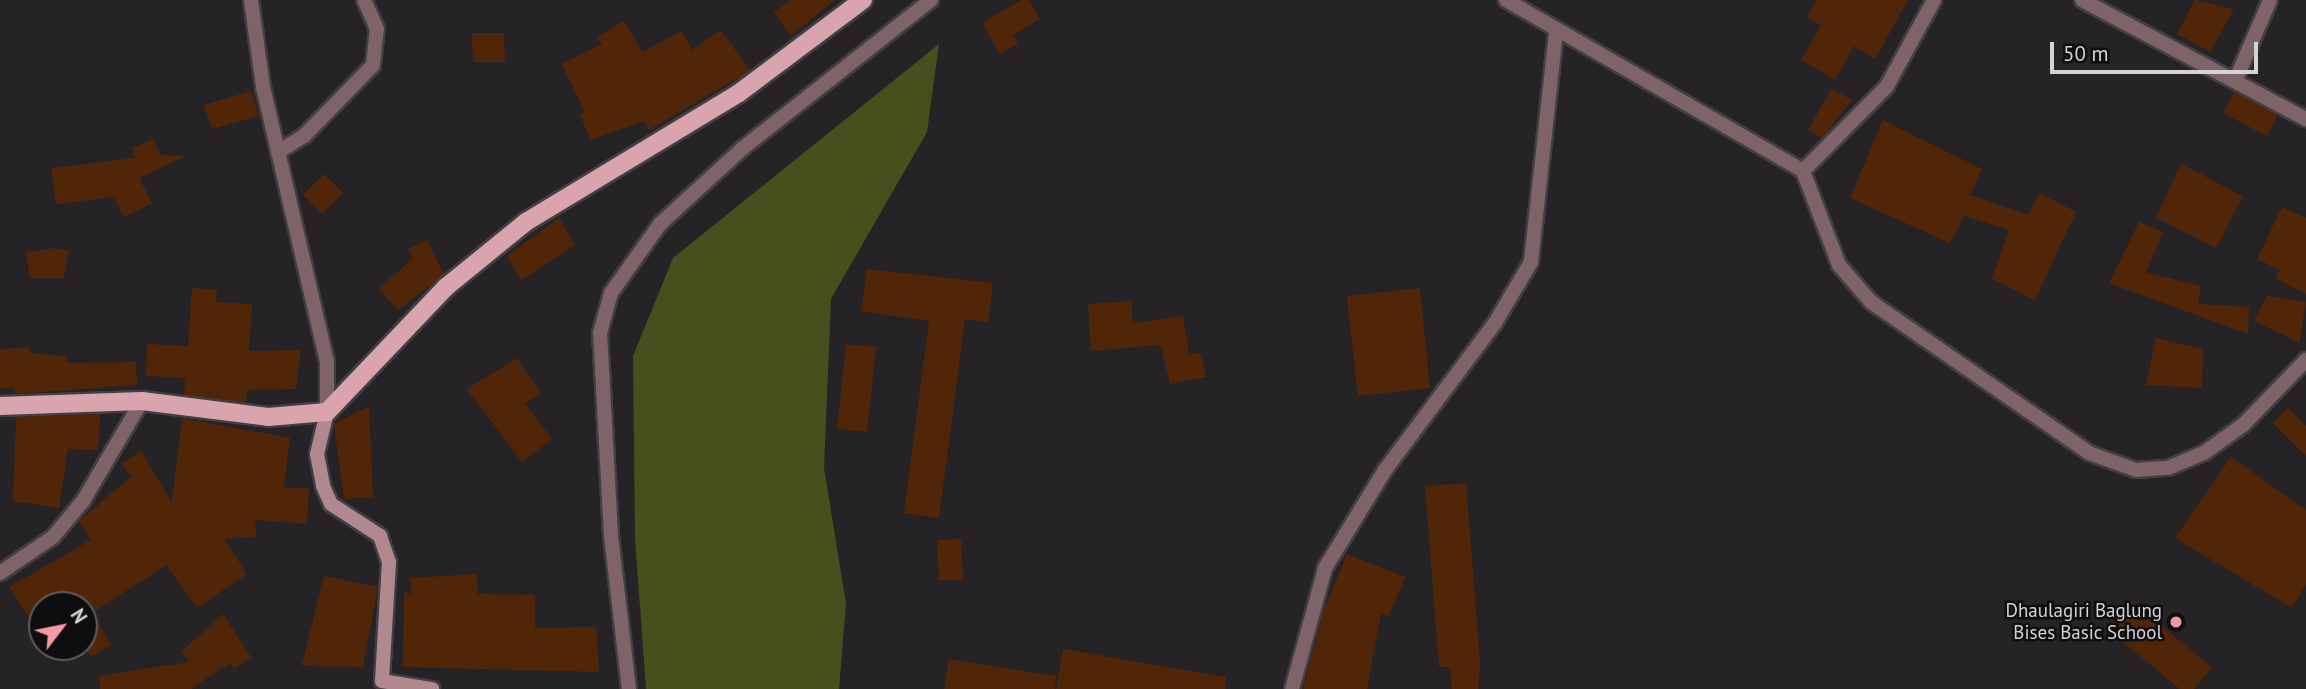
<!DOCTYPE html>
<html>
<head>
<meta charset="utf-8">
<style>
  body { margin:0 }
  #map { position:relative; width:2306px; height:689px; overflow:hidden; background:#262327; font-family:"PT Sans",sans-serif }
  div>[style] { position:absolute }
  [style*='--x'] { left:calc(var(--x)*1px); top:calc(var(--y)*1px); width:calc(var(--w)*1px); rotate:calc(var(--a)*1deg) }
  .green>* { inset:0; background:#484f1d }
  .building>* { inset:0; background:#512608 }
  .roads { filter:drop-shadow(2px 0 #423f43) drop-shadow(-2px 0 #423f43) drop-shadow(0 2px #423f43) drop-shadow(0 -2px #423f43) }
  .street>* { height:14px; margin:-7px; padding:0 7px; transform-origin:7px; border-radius:7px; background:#7e6469 }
  .secondary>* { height:14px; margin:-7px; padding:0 7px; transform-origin:7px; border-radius:7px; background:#b1888f }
  .primary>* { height:18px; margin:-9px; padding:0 9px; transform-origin:9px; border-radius:9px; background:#d9a4ad }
  .dots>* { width:19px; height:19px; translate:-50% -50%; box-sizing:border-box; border:4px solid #0e0d0f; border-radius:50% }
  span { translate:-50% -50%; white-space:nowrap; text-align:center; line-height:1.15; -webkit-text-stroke:5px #0e0d0f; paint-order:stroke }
  .poi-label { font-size:19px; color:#d5d3d6 }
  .right { translate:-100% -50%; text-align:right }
  .north { position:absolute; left:28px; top:591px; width:70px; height:70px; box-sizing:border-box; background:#0e0d0f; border:2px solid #5e5c5f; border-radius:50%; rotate:58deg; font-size:19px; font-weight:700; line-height:28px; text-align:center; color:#d5d3d6 }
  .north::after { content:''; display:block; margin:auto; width:24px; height:32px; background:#f49aa6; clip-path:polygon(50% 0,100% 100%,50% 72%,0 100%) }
  .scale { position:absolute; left:2050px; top:42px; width:208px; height:32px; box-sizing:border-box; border:4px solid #d5d3d6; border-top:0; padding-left:9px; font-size:21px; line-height:24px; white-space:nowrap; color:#d5d3d6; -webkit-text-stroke:5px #0e0d0f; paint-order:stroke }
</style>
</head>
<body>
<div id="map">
  <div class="green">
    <div style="clip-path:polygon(939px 44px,927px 132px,831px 299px,824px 468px,846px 603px,839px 689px,646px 689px,635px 538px,633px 356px,673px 258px)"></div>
  </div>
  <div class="building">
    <div style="clip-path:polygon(791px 0,835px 0,791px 36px,774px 12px)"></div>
    <div style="clip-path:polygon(1021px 0,1029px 0,1040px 19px,1013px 35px,1018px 44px,1000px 54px,982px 23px)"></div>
    <div style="clip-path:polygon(1817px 0,1908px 0,1875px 59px,1854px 46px,1835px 80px,1801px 60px,1821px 26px,1807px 17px)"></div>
    <div style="clip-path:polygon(2195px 0,2234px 9px,2210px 52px,2177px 34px)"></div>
    <div style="clip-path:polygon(624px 21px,642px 52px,682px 31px,692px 50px,721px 30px,750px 71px,649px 130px,644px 121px,590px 140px,580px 114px,585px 112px,562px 64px,602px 44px,597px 37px)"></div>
    <div style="clip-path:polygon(472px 33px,504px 33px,505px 62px,473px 62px)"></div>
    <div style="clip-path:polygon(1831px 89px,1852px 100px,1822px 138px,1808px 130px)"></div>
    <div style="clip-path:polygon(251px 91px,259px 116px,212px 129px,204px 105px)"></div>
    <div style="clip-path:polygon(2234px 92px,2278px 115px,2267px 136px,2223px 113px)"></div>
    <div style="clip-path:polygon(1883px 120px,1982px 169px,1970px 195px,2029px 215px,2039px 193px,2076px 212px,2035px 300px,1992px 279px,2009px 230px,1964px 216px,1950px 243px,1850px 198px)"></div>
    <div style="clip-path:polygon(153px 139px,161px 155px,186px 156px,139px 178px,152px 203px,124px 217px,114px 197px,56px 204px,51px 168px,136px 158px,132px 148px)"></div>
    <div style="clip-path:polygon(2181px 164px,2243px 196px,2216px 248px,2156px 218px)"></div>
    <div style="clip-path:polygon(324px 174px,343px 193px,322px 214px,303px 195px)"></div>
    <div style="clip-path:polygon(2282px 207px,2306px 218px,2306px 294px,2275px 278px,2280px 270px,2257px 259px)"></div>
    <div style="clip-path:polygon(559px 218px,575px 245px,521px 280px,507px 256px)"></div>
    <div style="clip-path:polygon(2139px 222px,2163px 232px,2146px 272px,2201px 286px,2198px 304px,2249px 307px,2248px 334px,2109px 283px)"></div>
    <div style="clip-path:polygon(427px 240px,444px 274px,398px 310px,379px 289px,413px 258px,408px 249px)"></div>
    <div style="clip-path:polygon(55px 248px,69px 251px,64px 278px,30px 278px,26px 253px)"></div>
    <div style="clip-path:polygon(867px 269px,993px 283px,988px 322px,965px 319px,939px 518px,904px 513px,929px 321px,861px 311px)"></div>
    <div style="clip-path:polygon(192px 288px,217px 290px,216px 302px,252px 304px,249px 351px,301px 350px,296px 389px,247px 390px,246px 403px,184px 395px,185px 378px,146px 376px,147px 344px,188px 346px)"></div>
    <div style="clip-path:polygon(1420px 288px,1430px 388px,1358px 396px,1347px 296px)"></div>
    <div style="clip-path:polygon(2267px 296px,2306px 302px,2299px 343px,2254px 321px)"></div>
    <div style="clip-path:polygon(1131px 301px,1133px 323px,1183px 316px,1189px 355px,1200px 353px,1206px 377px,1170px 384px,1161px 345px,1091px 351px,1088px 304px)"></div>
    <div style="clip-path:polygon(2156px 338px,2203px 349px,2202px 388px,2146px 385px)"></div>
    <div style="clip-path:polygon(846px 344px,876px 347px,867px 432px,837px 429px)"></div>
    <div style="clip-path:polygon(29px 347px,30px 353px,67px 356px,67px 363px,136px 362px,137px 385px,15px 394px,14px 387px,0 389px,0 349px)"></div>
    <div style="clip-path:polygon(517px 358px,541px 393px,525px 404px,552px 439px,522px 462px,467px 389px)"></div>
    <div style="clip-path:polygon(369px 406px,373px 497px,344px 499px,334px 424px)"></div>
    <div style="clip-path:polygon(2288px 408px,2306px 426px,2306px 456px,2273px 423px)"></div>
    <div style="clip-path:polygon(100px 414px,98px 450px,68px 449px,59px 508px,13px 501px,16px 417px)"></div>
    <div style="clip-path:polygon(182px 418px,290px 438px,284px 487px,309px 489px,307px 524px,255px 520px,257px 537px,224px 539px,247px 574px,197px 608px,166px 565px,92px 613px,111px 645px,91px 657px,84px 645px,84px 605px,42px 605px,42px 638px,9px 587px,91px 540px,79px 521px,131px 477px,122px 463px,141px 451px,172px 503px)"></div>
    <div style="clip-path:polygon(2231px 457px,2306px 510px,2306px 584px,2292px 608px,2175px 538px)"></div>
    <div style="clip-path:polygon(1466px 483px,1480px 664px,1478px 689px,1452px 689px,1450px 667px,1439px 667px,1425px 486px)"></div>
    <div style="clip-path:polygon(961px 539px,963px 580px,939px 580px,937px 540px)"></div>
    <div style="clip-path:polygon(1347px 554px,1405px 577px,1389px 616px,1381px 613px,1367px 689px,1303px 689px,1324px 609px)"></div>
    <div style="clip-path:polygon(477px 574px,478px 594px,535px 595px,535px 628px,596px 627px,599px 672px,403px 667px,404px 592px,411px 594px,410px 578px)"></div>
    <div style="clip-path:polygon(324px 576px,378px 587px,363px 667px,302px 666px)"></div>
    <div style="clip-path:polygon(2131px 600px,2212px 668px,2194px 689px,2180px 689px,2107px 629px)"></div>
    <div style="clip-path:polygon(223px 614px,251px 657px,234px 669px,230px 663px,191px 689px,100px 689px,99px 676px,189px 662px,182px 651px)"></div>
    <div style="clip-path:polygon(1063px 649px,1226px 677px,1225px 689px,1056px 689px)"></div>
    <div style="clip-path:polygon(949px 659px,1056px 676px,1055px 689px,944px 689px)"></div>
  </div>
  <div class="roads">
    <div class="street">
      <div style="--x:251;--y:0;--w:88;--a:82.1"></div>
      <div style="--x:263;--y:87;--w:281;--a:76.9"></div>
      <div style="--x:327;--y:361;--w:51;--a:90"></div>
      <div style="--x:1506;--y:0;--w:343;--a:29.9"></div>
      <div style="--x:1803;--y:171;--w:101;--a:69"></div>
      <div style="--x:1839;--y:265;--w:49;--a:49.1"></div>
      <div style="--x:1871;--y:302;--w:265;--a:34.7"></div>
      <div style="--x:2089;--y:453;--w:50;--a:19.9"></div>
      <div style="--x:2136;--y:470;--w:32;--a:-4"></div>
      <div style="--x:2168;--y:468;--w:39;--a:-23"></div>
      <div style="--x:2204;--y:453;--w:48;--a:-35.7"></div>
      <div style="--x:2243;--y:425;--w:91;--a:-45.9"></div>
      <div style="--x:2082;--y:0;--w:254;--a:28"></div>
      <div style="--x:2235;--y:81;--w:88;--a:-66.6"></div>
      <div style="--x:278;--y:152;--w:31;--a:-32"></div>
      <div style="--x:304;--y:136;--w:99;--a:-45.8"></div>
      <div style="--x:373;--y:65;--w:36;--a:-84"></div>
      <div style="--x:377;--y:29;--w:32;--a:-114"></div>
      <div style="--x:1803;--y:171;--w:120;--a:-45.3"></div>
      <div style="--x:1887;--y:86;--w:98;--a:-61.3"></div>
      <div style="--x:0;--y:573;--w:64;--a:-34.2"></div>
      <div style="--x:53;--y:537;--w:47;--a:-50.2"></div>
      <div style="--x:83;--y:501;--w:116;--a:-59.5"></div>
      <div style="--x:629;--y:689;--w:155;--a:-96.7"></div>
      <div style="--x:611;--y:535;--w:202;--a:-93.1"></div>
      <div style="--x:600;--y:333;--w:41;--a:-74.6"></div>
      <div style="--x:611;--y:293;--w:85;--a:-54.6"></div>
      <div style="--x:660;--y:224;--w:113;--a:-42.5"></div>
      <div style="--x:743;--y:148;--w:239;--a:-38.2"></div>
      <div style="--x:1292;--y:689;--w:125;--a:-74.7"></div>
      <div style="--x:1325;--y:568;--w:115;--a:-58.5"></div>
      <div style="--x:1385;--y:470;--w:184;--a:-53.2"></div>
      <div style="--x:1495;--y:323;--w:71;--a:-59.5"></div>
      <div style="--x:1531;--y:262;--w:230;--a:-83.8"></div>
    </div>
    <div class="secondary">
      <div style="--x:327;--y:412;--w:43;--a:103.4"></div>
      <div style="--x:317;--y:454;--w:33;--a:79"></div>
      <div style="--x:323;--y:486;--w:20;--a:66"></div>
      <div style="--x:331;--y:504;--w:59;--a:33.1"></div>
      <div style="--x:380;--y:536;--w:28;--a:71"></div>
      <div style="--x:389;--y:562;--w:119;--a:93.4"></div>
      <div style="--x:382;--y:681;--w:51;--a:9.1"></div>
    </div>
    <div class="primary">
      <div style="--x:0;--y:406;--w:142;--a:-2"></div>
      <div style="--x:142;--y:401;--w:127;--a:7.2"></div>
      <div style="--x:268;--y:417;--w:59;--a:-4.8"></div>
      <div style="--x:327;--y:412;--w:173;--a:-46.4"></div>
      <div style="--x:446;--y:287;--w:103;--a:-39.1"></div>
      <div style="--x:526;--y:222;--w:249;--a:-31.2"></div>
      <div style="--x:739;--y:93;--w:155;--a:-36.9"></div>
    </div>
  </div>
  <div class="dots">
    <div style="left:2176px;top:622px;background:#f49aa6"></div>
  </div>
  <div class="poi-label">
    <span class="right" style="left:2162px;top:622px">Dhaulagiri Baglung<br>Bises Basic School</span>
  </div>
  <div class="north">N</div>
  <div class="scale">50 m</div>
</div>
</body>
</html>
